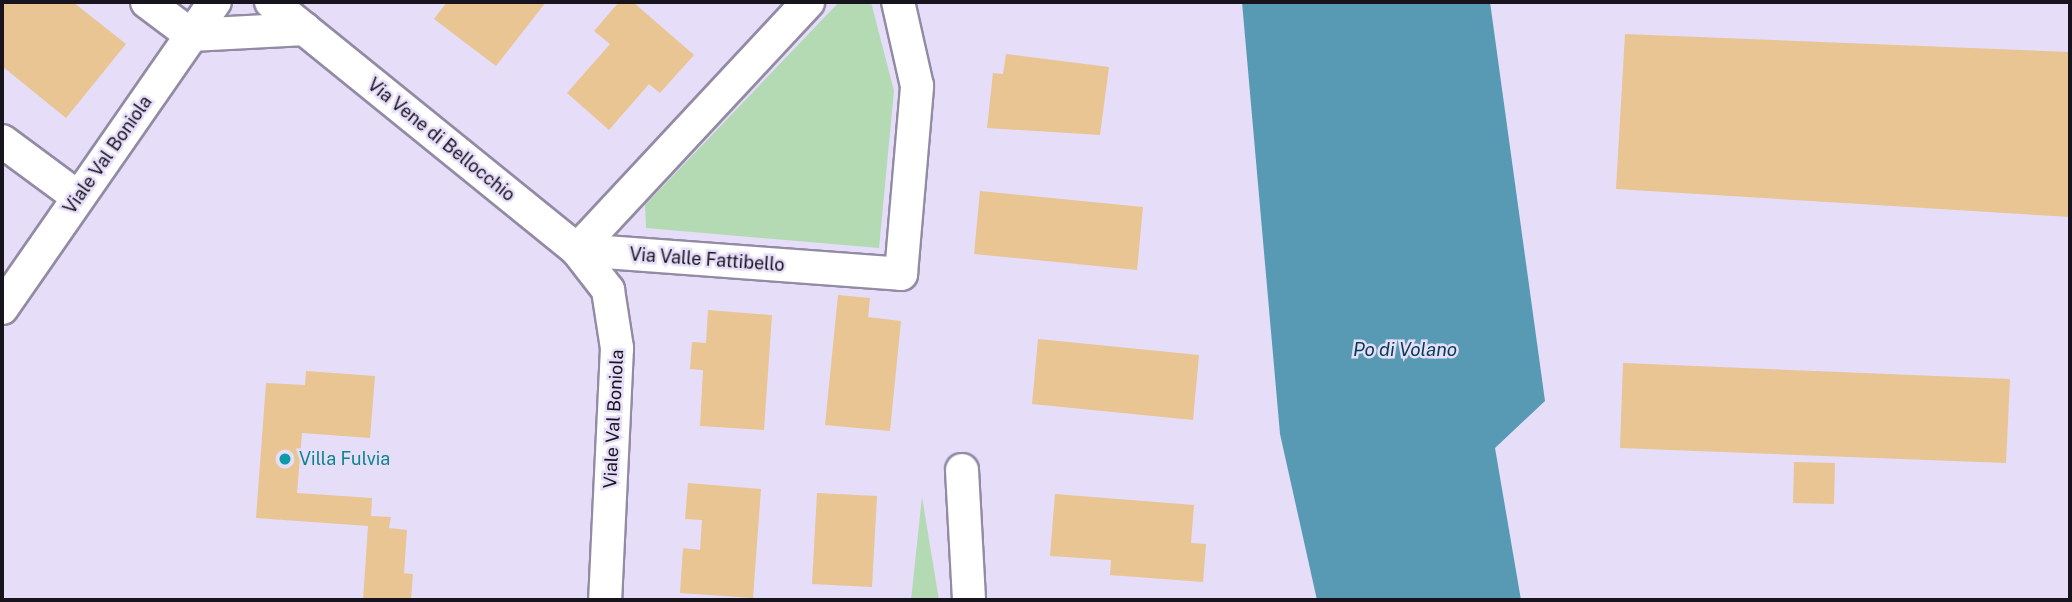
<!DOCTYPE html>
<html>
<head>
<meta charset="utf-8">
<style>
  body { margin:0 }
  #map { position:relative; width:2072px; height:602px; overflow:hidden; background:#e6ddf9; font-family:"Public Sans",sans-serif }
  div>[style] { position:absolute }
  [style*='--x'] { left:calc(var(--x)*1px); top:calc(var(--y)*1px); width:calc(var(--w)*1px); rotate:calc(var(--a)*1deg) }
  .green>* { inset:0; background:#b4dab4 }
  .water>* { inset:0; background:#589ab4 }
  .building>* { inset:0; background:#e8c592 }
  .roads { filter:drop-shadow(2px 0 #938ba4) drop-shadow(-2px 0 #938ba4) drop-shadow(0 2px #938ba4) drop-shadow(0 -2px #938ba4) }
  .street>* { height:32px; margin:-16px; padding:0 16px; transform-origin:16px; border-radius:16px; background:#fff }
  .dots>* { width:19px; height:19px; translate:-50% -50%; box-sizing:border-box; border:4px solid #e6ddf9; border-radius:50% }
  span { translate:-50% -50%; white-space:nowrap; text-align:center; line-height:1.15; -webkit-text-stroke:5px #e6ddf9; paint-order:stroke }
  .street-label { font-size:18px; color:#17141d }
  .culture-label { font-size:18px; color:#0d838f }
  .left { translate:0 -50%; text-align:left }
  .water-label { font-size:19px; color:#013f51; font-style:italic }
  .frame { position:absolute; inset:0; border:4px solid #17141d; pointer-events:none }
</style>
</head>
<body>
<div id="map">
  <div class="green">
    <div style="clip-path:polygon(839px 2px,871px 2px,894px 91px,879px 248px,646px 228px,645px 205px)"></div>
    <div style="clip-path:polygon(922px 497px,939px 600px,911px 600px)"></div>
  </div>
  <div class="water">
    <div style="clip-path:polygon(1242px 2px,1490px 2px,1545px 401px,1495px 448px,1521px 600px,1317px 600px,1280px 434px)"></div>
  </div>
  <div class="building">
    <div style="clip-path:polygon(2px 2px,73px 2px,126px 44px,66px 118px,2px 66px)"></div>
    <div style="clip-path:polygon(447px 2px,546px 2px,496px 66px,434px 19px)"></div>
    <div style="clip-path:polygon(619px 2px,633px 2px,694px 55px,660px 93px,649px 84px,609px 130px,567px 93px,610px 44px,594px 31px)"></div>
    <div style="clip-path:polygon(1625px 34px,2070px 52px,2070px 217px,1616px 189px)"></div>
    <div style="clip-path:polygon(1006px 54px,1109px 67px,1100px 135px,987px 128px,993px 73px,1003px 74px)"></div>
    <div style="clip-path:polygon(980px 191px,1143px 207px,1137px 270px,974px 254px)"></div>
    <div style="clip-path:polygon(838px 295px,870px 298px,868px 317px,901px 321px,890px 431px,825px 425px)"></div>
    <div style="clip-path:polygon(708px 310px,772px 315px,764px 430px,700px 426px,703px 370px,690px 369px,692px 342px,706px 343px)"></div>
    <div style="clip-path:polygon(1038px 339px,1199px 355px,1193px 420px,1032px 404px)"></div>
    <div style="clip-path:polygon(1623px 363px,2010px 379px,2006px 463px,1620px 448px)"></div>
    <div style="clip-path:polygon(306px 371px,375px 376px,370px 438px,302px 433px,297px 493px,372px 498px,371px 516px,391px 517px,389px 528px,407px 530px,404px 573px,413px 574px,411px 600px,363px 600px,368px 526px,256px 518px,266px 383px,305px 385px)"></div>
    <div style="clip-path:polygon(1794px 462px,1835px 463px,1834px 504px,1793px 503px)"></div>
    <div style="clip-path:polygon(688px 483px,761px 489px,753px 598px,680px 593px,683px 548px,700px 550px,702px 520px,685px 519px)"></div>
    <div style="clip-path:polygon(817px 493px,877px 496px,872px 587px,812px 584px)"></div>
    <div style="clip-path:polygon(1055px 494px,1194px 505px,1191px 543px,1206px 544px,1203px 582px,1110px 575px,1111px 560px,1050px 556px)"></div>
  </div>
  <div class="roads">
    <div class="street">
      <div style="--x:147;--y:2;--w:55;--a:36.9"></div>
      <div style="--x:191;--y:35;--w:114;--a:-3"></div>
      <div style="--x:271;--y:2;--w:394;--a:39"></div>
      <div style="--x:577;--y:250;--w:51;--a:52.2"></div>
      <div style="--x:608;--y:290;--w:59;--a:81.2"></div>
      <div style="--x:617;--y:348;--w:252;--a:92.7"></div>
      <div style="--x:2;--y:141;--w:94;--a:36.4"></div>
      <div style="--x:577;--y:250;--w:325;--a:4.2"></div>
      <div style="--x:901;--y:274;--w:189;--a:-85.1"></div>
      <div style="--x:917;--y:86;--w:86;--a:-102.7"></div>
      <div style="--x:577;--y:250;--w:339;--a:-47"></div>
      <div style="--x:2;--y:308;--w:373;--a:-55.2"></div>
      <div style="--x:962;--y:470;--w:130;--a:86.9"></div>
    </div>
  </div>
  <div class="dots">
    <div style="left:285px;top:459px;background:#0f9aa8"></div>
  </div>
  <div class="street-label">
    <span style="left:441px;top:140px;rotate:39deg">Via Vene di Bellocchio</span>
    <span style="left:108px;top:155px;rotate:-55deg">Viale Val Boniola</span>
    <span style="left:707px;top:260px;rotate:4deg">Via Valle Fattibello</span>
    <span style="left:614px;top:419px;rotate:-87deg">Viale Val Boniola</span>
  </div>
  <div class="culture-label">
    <span class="left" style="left:299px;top:459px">Villa Fulvia</span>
  </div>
  <div class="water-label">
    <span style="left:1405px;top:350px">Po di Volano</span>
  </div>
  <div class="frame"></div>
</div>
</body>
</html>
